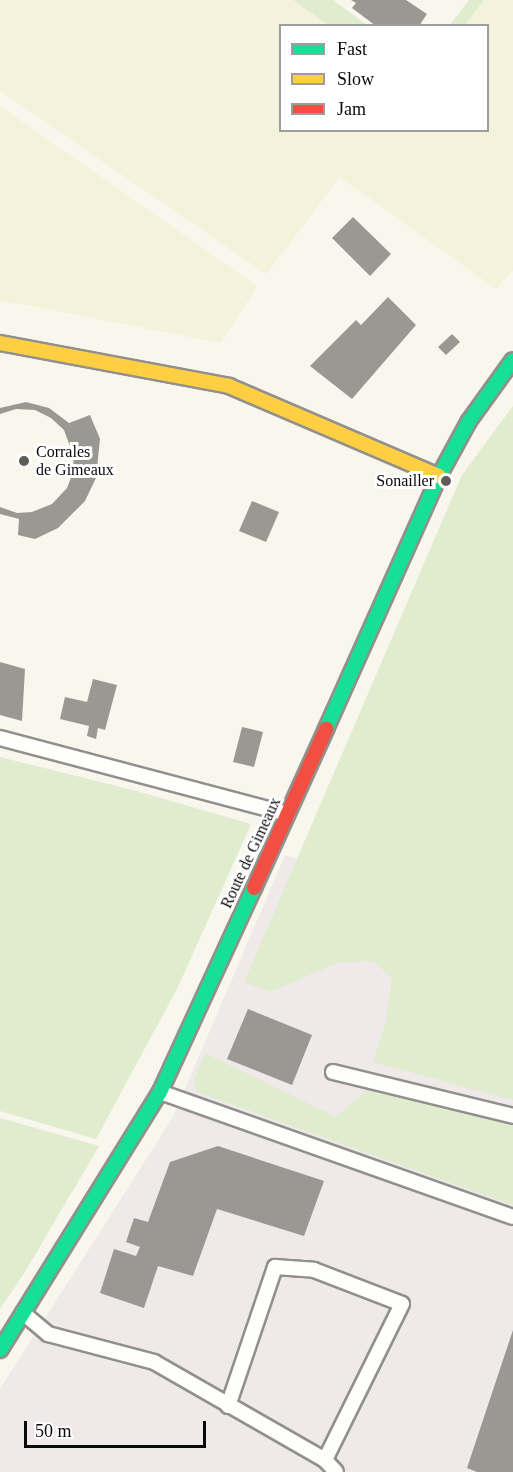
<!DOCTYPE html>
<html>
<head>
<meta charset="utf-8">
<style>
  body { margin:0 }
  #map { position:relative; width:513px; height:1472px; overflow:hidden; background:#f8f6ed; font-family:Georgia,serif }
  div>[style] { position:absolute }
  [style*='--x'] { left:calc(var(--x)*1px); top:calc(var(--y)*1px); width:calc(var(--w)*1px); rotate:calc(var(--a)*1deg) }
  .industrial>* { inset:0; background:#efe9ea }
  .farmland>* { inset:0; background:#f4f2da }
  .green>* { inset:0; background:#dfecce }
  .building>* { inset:0; background:#9a9893 }
  .roads { filter:drop-shadow(2px 0 #91908c) drop-shadow(-2px 0 #91908c) drop-shadow(0 2px #91908c) drop-shadow(0 -2px #91908c) }
  .lane>* { height:14px; margin:-7px; padding:0 7px; transform-origin:7px; border-radius:7px; background:#fefefc }
  .fast>* { height:14px; margin:-7px; padding:0 7px; transform-origin:7px; border-radius:7px; background:#16e098 }
  .slow>* { height:14px; margin:-7px; padding:0 7px; transform-origin:7px; border-radius:7px; background:#ffcf43 }
  .jam>* { height:14px; margin:-7px; padding:0 7px; transform-origin:7px; border-radius:7px; background:#f24e42 }
  .dots>* { width:16px; height:16px; translate:-50% -50%; box-sizing:border-box; border:3px solid #fff; border-radius:50% }
  span { translate:-50% -50%; white-space:nowrap; text-align:center; line-height:1.15; -webkit-text-stroke:6px #fff; paint-order:stroke }
  .poi-label { font-size:16px; color:#090909 }
  .left { translate:0 -50%; text-align:left }
  .right { translate:-100% -50%; text-align:right }
  .street-label { font-size:16px; color:#090909 }
  .legend { position:absolute; left:279px; top:24px; width:210px; height:108px; box-sizing:border-box; background:#fff; border:2px solid #9d9d9d; margin:0; padding:8px 10px; list-style:none; font-size:18px; color:#090909 }
  .legend li { display:flex; align-items:center; gap:12px; height:30px }
  .legend b { width:30px; border:2px solid #9d9d9d }
  .scale { position:absolute; left:24px; top:1421px; width:182px; height:27px; box-sizing:border-box; border:3px solid #090909; border-top:0; padding-left:8px; font-size:18px; line-height:21px; white-space:nowrap; color:#090909; -webkit-text-stroke:4px #fff; paint-order:stroke }
</style>
</head>
<body>
<div id="map">
  <div class="industrial">
    <div style="clip-path:polygon(285px 855px,513px 931px,513px 1472px,0 1472px,0 1389px,173px 1117px)"></div>
  </div>
  <div class="farmland">
    <div style="clip-path:polygon(0 0,292px 0,328px 25px,280px 26px,280px 130px,488px 130px,488px 26px,465px 25px,484px 0,513px 0,513px 270px,496px 289px,340px 177px,266px 274px,0 91px)"></div>
    <div style="clip-path:polygon(0 106px,257px 286px,221px 343px,0 300px)"></div>
  </div>
  <div class="green">
    <div style="clip-path:polygon(293px 0,333px 0,367px 25px,328px 25px)"></div>
    <div style="clip-path:polygon(469px 0,484px 0,465px 25px,450px 25px)"></div>
    <div style="clip-path:polygon(513px 406px,513px 1100px,373px 1062px,386px 1021px,392px 978px,373px 961px,337px 963px,270px 992px,244px 982px,462px 475px)"></div>
    <div style="clip-path:polygon(0 757px,133px 790px,251px 824px,178px 987px,96px 1139px,0 1111px)"></div>
    <div style="clip-path:polygon(205px 1053px,336px 1117px,370px 1087px,513px 1124px,513px 1205px,197px 1092px,194px 1080px)"></div>
    <div style="clip-path:polygon(0 1118px,99px 1146px,25px 1272px,0 1309px)"></div>
  </div>
  <div class="building">
    <div style="clip-path:polygon(351px 0,406px 0,427px 14px,419px 26px,376px 26px,352px 8px,356px 3px)"></div>
    <div style="clip-path:polygon(353px 217px,391px 254px,370px 276px,332px 238px)"></div>
    <div style="clip-path:polygon(388px 297px,416px 325px,352px 399px,310px 366px,356px 320px,361px 325px)"></div>
    <div style="clip-path:polygon(452px 334px,460px 342px,446px 355px,438px 347px)"></div>
    <div style="clip-path:polygon(26px 402px,49px 408px,69px 423px,90px 415px,100px 439px,96px 478px,85px 501px,58px 528px,35px 539px,18px 535px,19px 519px,0 514px,0 507px,17px 513px,32px 512px,52px 504px,67px 488px,72px 475px,74px 457px,64px 430px,51px 418px,35px 410px,16px 409px,0 414px,0 408px)"></div>
    <div style="clip-path:polygon(252px 501px,279px 512px,266px 542px,239px 531px)"></div>
    <div style="clip-path:polygon(0 662px,25px 669px,22px 721px,0 715px)"></div>
    <div style="clip-path:polygon(93px 679px,117px 685px,105px 730px,98px 728px,96px 739px,87px 736px,89px 726px,60px 719px,65px 697px,87px 702px)"></div>
    <div style="clip-path:polygon(242px 727px,263px 732px,254px 767px,233px 762px)"></div>
    <div style="clip-path:polygon(248px 1009px,312px 1035px,292px 1085px,227px 1059px)"></div>
    <div style="clip-path:polygon(218px 1146px,324px 1181px,304px 1236px,217px 1209px,193px 1276px,158px 1266px,144px 1308px,100px 1293px,114px 1249px,136px 1256px,140px 1247px,126px 1242px,134px 1218px,148px 1222px,170px 1162px)"></div>
    <div style="clip-path:polygon(513px 1330px,513px 1472px,477px 1472px,467px 1468px)"></div>
  </div>
  <div class="roads">
    <div class="lane">
      <div style="--x:0;--y:738;--w:297;--a:14.8"></div>
      <div style="--x:333;--y:1072;--w:185;--a:13.7"></div>
      <div style="--x:160;--y:1092;--w:374;--a:19.5"></div>
      <div style="--x:23;--y:1313;--w:33;--a:40"></div>
      <div style="--x:48;--y:1334;--w:110;--a:14.8"></div>
      <div style="--x:154;--y:1362;--w:197;--a:29.8"></div>
      <div style="--x:325;--y:1460;--w:16;--a:47"></div>
      <div style="--x:228;--y:1406;--w:147;--a:-71.3"></div>
      <div style="--x:275;--y:1267;--w:39;--a:4"></div>
      <div style="--x:314;--y:1270;--w:94;--a:21.1"></div>
      <div style="--x:402;--y:1304;--w:174;--a:116.3"></div>
    </div>
    <div class="fast">
      <div style="--x:326;--y:729;--w:277;--a:-65.9"></div>
      <div style="--x:439;--y:476;--w:63;--a:-61.4"></div>
      <div style="--x:469;--y:421;--w:75;--a:-54.2"></div>
      <div style="--x:0;--y:1350;--w:304;--a:-58.2"></div>
      <div style="--x:160;--y:1092;--w:225;--a:-65.3"></div>
    </div>
    <div class="slow">
      <div style="--x:0;--y:343;--w:233;--a:10.6"></div>
      <div style="--x:229;--y:386;--w:228;--a:23.2"></div>
    </div>
    <div class="jam">
      <div style="--x:254;--y:888;--w:175;--a:-65.6"></div>
    </div>
  </div>
  <div class="dots">
    <div style="left:24px;top:461px;background:#5d5c59"></div>
    <div style="left:446px;top:481px;background:#5d5c59"></div>
  </div>
  <div class="poi-label">
    <span class="left" style="left:36px;top:461px">Corrales<br>de Gimeaux</span>
    <span class="right" style="left:434px;top:481px">Sonailler</span>
  </div>
  <div class="street-label">
    <span style="left:251px;top:853px;rotate:-65deg">Route de Gimeaux</span>
  </div>
  <ul class="legend">
  <li><b style="height:8px;background:#16e098"></b>Fast</li>
  <li><b style="height:8px;background:#ffcf43"></b>Slow</li>
  <li><b style="height:8px;background:#f24e42"></b>Jam</li>
  </ul>
  <div class="scale">50 m</div>
</div>
</body>
</html>
